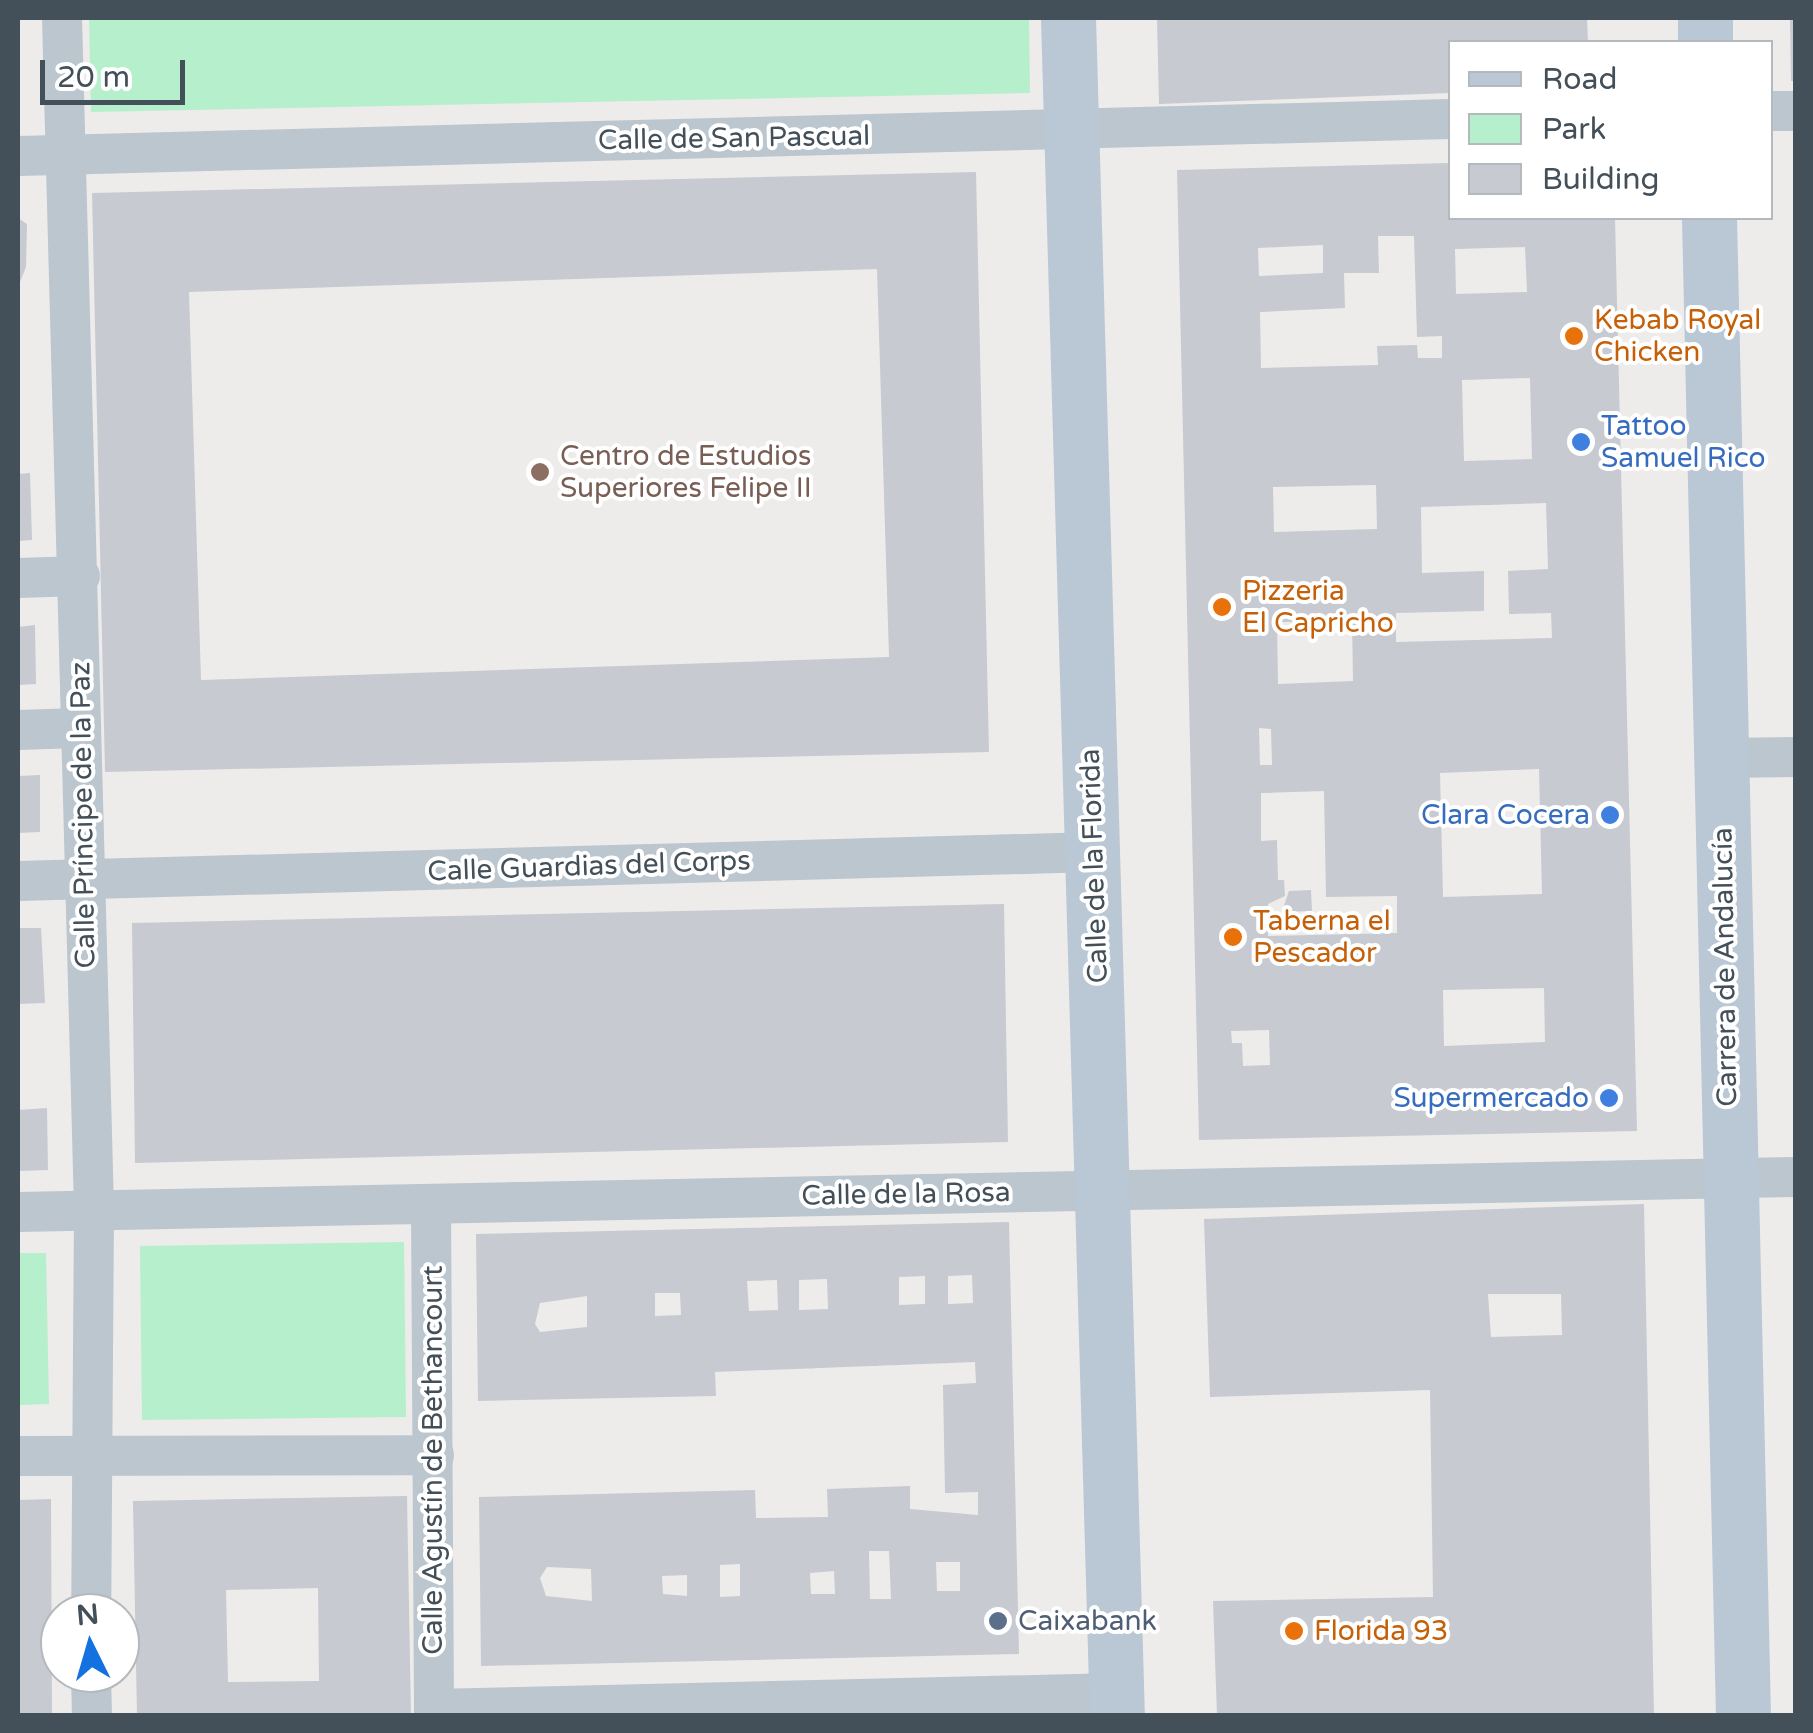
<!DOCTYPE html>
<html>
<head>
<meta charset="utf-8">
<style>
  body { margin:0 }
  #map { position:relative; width:1813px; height:1733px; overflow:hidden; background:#eeebeb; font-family:"Varela Round",sans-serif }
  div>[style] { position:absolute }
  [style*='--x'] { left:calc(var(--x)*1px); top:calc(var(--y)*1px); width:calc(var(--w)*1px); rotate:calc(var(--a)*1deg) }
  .green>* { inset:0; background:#b6efcb }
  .building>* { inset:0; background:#c7cad1 }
  .street>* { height:40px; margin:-20px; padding:0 20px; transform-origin:20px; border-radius:20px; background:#bbc6cf }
  .secondary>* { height:55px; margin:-27.5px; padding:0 27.5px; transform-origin:27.5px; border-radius:27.5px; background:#bac7d4 }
  .dots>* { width:28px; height:28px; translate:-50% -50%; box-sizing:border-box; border:5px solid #fff; border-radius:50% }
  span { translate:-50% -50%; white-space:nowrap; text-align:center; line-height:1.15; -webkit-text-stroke:8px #fff; paint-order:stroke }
  .street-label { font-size:28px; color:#434f59 }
  .food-label { font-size:28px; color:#c56008 }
  .left { translate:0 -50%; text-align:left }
  .shop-label { font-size:28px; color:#366cbe }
  .right { translate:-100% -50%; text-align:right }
  .education-label { font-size:28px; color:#785e54 }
  .service-label { font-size:28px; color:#4e5e75 }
  .frame { position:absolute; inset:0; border:20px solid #434f59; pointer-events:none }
  .legend { position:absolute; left:1448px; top:40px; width:325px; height:180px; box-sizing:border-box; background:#fff; border:2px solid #b4b9bd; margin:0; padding:12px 18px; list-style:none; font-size:30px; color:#434f59 }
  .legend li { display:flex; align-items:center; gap:20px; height:50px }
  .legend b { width:50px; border:2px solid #b4b9bd }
  .north { position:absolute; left:40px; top:1593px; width:100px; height:100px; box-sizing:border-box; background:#fff; border:2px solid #b4b9bd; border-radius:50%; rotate:355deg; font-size:28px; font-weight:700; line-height:40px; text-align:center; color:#434f59 }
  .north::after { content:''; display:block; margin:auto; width:35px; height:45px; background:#1372e0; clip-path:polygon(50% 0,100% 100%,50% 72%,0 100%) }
  .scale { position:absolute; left:40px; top:60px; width:145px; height:45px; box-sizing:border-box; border:5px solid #434f59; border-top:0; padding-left:12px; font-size:30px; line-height:35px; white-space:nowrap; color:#434f59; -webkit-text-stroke:8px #fff; paint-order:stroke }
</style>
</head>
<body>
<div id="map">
  <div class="green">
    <div style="clip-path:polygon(89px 18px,1029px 18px,1030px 93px,91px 112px)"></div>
    <div style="clip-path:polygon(404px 1242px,406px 1417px,142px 1420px,140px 1246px)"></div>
    <div style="clip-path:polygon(18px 1253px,46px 1253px,49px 1404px,18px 1405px)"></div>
  </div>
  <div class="building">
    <div style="clip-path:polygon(1157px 18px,1587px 18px,1588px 42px,1450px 42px,1450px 93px,1159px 104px)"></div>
    <div style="clip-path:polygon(1790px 18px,1796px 18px,1796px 81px,1791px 81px)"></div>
    <div style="clip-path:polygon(evenodd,1450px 163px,1450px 218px,1615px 218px,1637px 1131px,1199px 1140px,1177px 170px,1450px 163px,1378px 236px,1414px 236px,1417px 337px,1442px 336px,1442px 358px,1418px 358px,1417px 345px,1377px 346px,1378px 365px,1261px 368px,1260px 312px,1345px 308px,1344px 273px,1379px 273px,1378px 236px,1450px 163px,1323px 245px,1323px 273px,1259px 276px,1258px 248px,1323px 245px,1450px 163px,1525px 247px,1527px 292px,1456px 294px,1455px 249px,1525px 247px,1450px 163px,1530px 378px,1532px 459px,1464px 461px,1462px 380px,1530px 378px,1450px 163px,1376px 485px,1377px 529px,1274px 532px,1273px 487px,1376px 485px,1450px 163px,1546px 503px,1548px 569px,1508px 571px,1509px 614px,1551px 613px,1552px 638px,1396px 642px,1396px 613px,1484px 611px,1484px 571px,1422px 573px,1421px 507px,1546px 503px,1450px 163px,1352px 621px,1353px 681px,1278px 684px,1277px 622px,1352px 621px,1450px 163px,1259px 728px,1271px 729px,1272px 765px,1260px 765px,1259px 728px,1450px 163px,1539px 769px,1542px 894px,1443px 897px,1440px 773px,1539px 769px,1450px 163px,1324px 791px,1326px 897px,1397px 896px,1397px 933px,1268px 936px,1268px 904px,1285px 896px,1284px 880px,1278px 880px,1277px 840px,1261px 841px,1261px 793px,1324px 791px,1450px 163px,1544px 988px,1545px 1042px,1444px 1046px,1443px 990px,1544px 988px,1450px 163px,1269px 1030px,1270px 1065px,1243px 1066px,1242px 1043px,1232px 1043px,1231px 1031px,1269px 1030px)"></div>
    <div style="clip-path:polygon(evenodd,976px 172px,989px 752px,105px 772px,92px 193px,976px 172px,877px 269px,889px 657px,201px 680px,189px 292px,877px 269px)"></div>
    <div style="clip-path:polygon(18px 218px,27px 224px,26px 267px,18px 287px)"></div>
    <div style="clip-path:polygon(30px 473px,32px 540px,18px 541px,18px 474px)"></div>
    <div style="clip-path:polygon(35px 625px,36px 684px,18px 685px,18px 627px)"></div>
    <div style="clip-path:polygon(40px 775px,40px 832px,18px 833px,18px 776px)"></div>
    <div style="clip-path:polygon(1311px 890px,1312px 911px,1282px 912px,1289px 891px)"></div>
    <div style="clip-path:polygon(1004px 904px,1008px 1142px,135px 1163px,132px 923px)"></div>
    <div style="clip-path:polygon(18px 928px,41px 928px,45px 1003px,18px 1004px)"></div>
    <div style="clip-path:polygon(47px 1108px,48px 1170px,18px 1171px,18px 1110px)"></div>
    <div style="clip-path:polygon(evenodd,1644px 1204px,1654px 1716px,1217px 1716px,1213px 1601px,1433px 1597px,1430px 1390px,1210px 1397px,1204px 1219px,1644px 1204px,1488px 1294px,1561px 1294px,1562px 1335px,1491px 1337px,1488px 1294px)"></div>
    <div style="clip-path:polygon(evenodd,1009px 1222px,1019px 1654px,481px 1666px,479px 1497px,755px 1490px,756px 1518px,828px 1517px,827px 1489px,910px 1486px,910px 1509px,978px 1515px,978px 1492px,945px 1493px,943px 1385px,976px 1383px,975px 1362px,715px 1372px,716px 1396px,478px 1401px,476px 1234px,1009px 1222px,972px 1275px,973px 1303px,948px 1304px,948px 1276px,972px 1275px,1009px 1222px,925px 1276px,925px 1304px,899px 1305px,899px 1277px,925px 1276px,1009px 1222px,827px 1279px,828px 1309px,799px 1310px,799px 1280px,827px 1279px,1009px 1222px,777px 1280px,778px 1310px,749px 1311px,747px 1281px,777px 1280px,1009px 1222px,655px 1293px,680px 1293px,681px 1315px,655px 1316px,655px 1293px,1009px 1222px,587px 1296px,587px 1327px,540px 1332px,535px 1324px,540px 1303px,587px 1296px,1009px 1222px,869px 1551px,889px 1551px,891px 1599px,870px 1599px,869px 1551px,1009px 1222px,936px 1562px,960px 1562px,960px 1591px,937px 1591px,936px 1562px,1009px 1222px,740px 1564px,740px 1596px,720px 1597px,720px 1565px,740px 1564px,1009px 1222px,547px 1567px,591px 1569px,592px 1601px,546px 1596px,540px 1578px,547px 1567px,1009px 1222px,834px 1571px,835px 1594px,811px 1594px,810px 1573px,834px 1571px,1009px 1222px,687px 1575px,687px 1596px,663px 1594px,662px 1576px,687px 1575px)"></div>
    <div style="clip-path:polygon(evenodd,407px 1496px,411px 1716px,137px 1716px,133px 1501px,407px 1496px,318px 1588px,319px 1681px,228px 1682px,226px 1590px,318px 1588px)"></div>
    <div style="clip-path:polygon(51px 1499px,52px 1716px,18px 1716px,18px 1500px)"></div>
  </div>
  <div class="street">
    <div style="--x:62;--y:18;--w:1192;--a:88.46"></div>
    <div style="--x:94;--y:1210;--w:403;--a:90.4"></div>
    <div style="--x:1770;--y:111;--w:26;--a:0"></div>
    <div style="--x:18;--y:156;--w:1432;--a:-1.48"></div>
    <div style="--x:18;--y:578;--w:62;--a:-1.8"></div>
    <div style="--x:18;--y:730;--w:61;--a:-1.9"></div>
    <div style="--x:1721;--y:758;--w:75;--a:-0.8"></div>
    <div style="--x:18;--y:881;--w:1077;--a:-1.54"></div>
    <div style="--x:431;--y:1204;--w:512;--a:89.66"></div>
    <div style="--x:18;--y:1212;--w:1778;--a:-1.13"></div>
    <div style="--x:18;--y:1456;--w:416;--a:-0.1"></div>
    <div style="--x:91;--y:1673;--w:43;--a:88.7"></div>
    <div style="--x:434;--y:1709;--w:682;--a:-1.34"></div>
  </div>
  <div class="secondary">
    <div style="--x:1068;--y:18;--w:1699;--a:88.35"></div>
    <div style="--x:1705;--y:18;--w:24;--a:90"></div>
    <div style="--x:1709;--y:218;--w:1498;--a:88.7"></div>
  </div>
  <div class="dots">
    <div style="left:1574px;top:336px;background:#e8710a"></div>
    <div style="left:1581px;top:442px;background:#3f7fe0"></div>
    <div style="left:540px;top:472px;background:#8d6e63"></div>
    <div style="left:1222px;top:607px;background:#e8710a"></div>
    <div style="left:1610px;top:815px;background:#3f7fe0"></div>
    <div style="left:1233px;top:937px;background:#e8710a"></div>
    <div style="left:1609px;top:1098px;background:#3f7fe0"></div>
    <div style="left:998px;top:1621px;background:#5c6f8a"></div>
    <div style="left:1294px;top:1631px;background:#e8710a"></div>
  </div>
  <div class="street-label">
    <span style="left:734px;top:138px;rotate:-1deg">Calle de San Pascual</span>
    <span style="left:83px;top:815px;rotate:-91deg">Calle Príncipe de la Paz</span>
    <span style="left:589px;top:866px;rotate:-2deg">Calle Guardias del Corps</span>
    <span style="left:1094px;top:866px;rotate:-92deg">Calle de la Florida</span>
    <span style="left:1725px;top:967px;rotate:-91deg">Carrera de Andalucía</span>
    <span style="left:906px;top:1194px;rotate:-1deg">Calle de la Rosa</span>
    <span style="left:433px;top:1460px;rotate:-90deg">Calle Agustín de Bethancourt</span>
  </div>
  <div class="food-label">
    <span class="left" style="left:1594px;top:336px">Kebab Royal<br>Chicken</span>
    <span class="left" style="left:1242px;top:607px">Pizzeria<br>El Capricho</span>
    <span class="left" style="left:1253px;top:937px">Taberna el<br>Pescador</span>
    <span class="left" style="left:1314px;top:1631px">Florida 93</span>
  </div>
  <div class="shop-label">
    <span class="left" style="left:1601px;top:442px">Tattoo<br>Samuel Rico</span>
    <span class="right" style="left:1590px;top:815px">Clara Cocera</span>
    <span class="right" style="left:1589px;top:1098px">Supermercado</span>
  </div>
  <div class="education-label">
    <span class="left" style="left:560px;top:472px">Centro de Estudios<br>Superiores Felipe II</span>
  </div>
  <div class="service-label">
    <span class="left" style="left:1018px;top:1621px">Caixabank</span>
  </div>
  <div class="frame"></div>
  <ul class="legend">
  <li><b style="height:12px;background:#bac7d4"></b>Road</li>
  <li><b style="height:28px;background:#b6efcb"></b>Park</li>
  <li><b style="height:28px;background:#c7cad1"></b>Building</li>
  </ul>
  <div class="north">N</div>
  <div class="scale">20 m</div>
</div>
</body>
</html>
